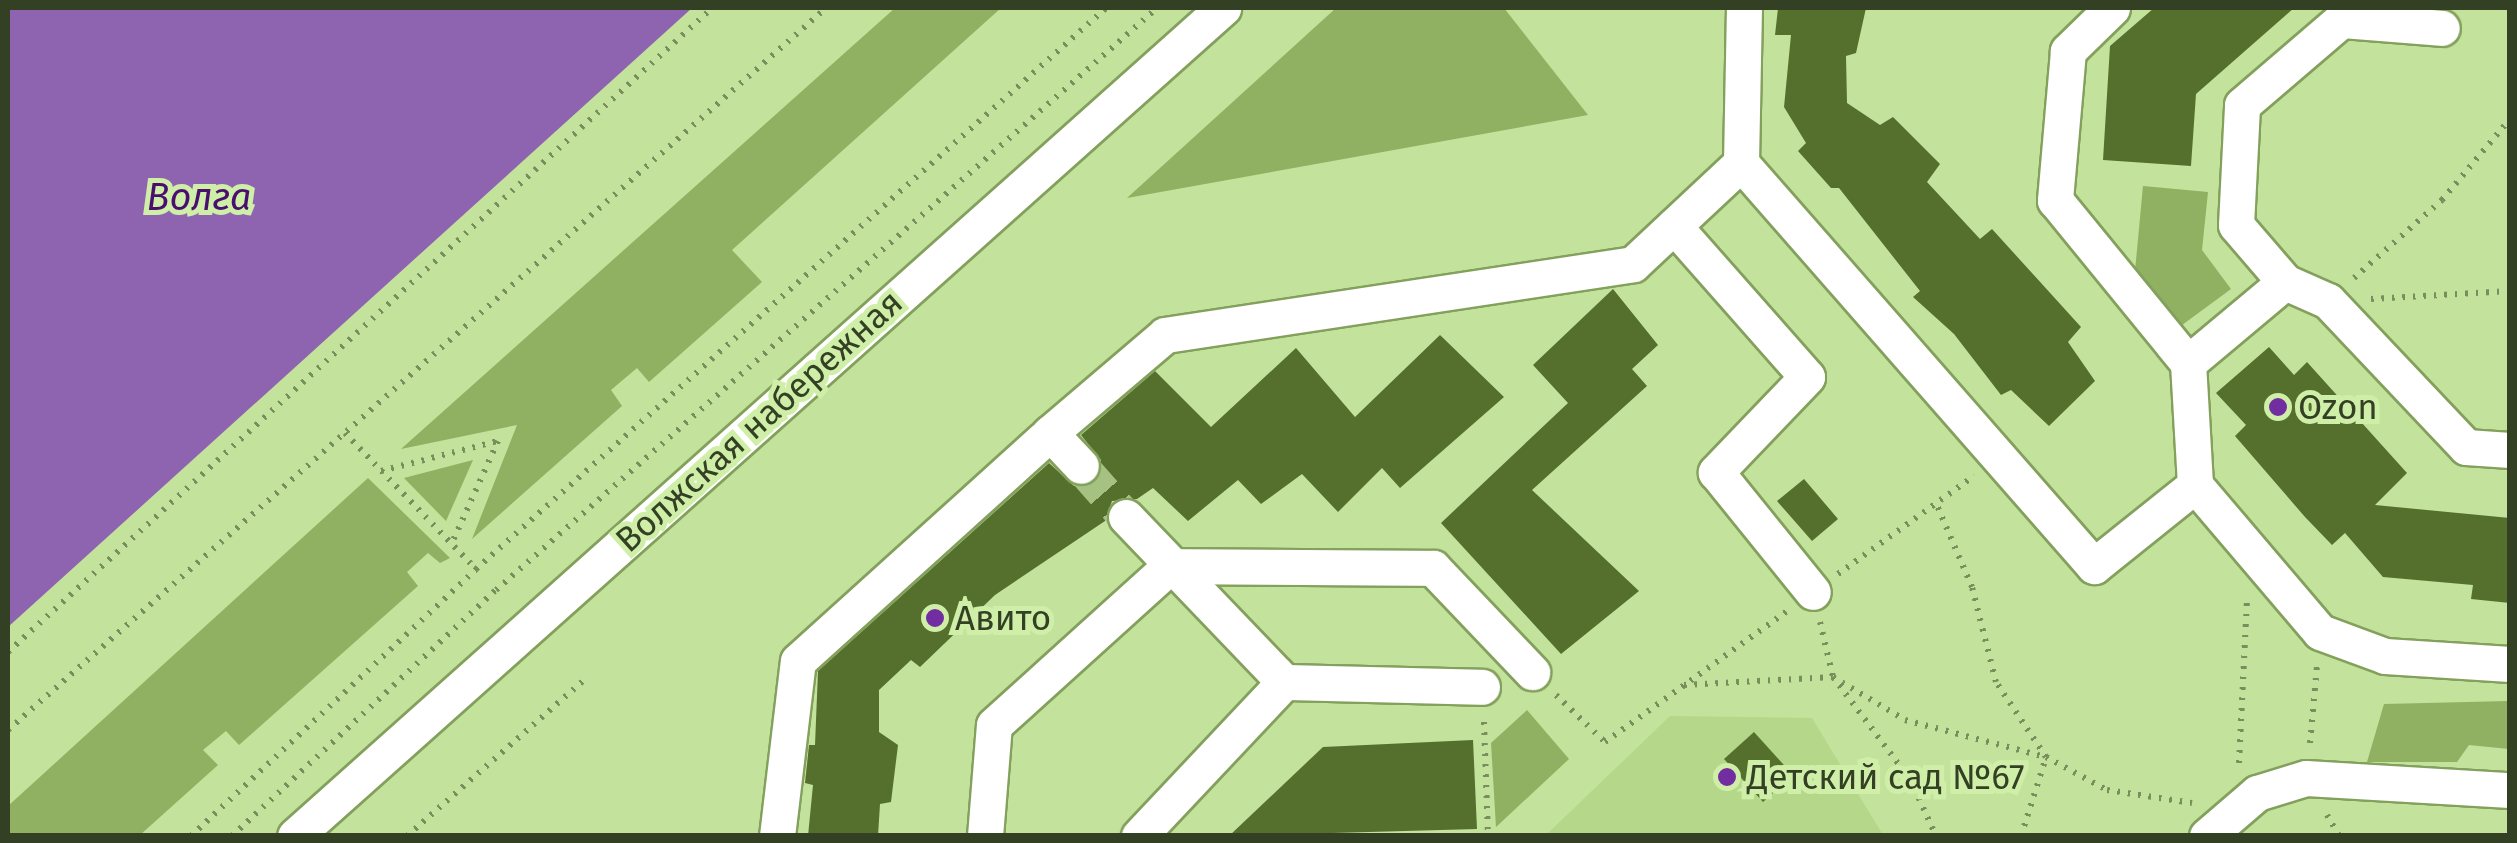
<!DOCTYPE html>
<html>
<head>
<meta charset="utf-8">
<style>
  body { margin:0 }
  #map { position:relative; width:2517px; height:843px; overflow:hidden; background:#c3e29b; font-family:"Fira Sans",sans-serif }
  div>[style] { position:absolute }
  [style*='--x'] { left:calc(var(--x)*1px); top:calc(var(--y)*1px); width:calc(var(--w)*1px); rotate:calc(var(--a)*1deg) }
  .built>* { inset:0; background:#b5d789 }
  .green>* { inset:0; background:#8fb161 }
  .water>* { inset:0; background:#8e64b1 }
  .building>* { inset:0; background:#55702d }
  .minor-tunnel>* { height:35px; margin-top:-17.5px; transform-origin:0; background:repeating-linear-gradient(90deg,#a6c283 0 35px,transparent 0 53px) }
  .path>* { height:6px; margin-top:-3px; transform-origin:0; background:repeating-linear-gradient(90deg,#798e5d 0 2.5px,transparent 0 10.5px) }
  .roads { filter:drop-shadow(2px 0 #83a05c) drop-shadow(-2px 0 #83a05c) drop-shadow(0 2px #83a05c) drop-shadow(0 -2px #83a05c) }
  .minor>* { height:35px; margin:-17.5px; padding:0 17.5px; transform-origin:17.5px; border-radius:17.5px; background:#fff }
  .dots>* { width:28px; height:28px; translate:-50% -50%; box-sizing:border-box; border:5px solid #cfefa8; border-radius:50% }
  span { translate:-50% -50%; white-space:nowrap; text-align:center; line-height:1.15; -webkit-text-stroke:10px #cfefa8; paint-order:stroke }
  .poi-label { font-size:35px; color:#344024 }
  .left { translate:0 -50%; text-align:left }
  .street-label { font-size:35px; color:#344024 }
  .water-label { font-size:38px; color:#4a0e6f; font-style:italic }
  .frame { position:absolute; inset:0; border:10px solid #344024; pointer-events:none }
</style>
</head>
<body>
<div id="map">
  <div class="built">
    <div style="clip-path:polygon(1670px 716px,1812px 718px,1883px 835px,1545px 836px)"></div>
  </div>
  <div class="green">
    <div style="clip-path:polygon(895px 8px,1001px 8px,732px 250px,762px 282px,649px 382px,637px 368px,611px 390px,622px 406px,472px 539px,517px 425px,401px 449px)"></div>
    <div style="clip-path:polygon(1336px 8px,1504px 8px,1588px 115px,1127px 198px)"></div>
    <div style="clip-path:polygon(2143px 186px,2208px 192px,2202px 250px,2231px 289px,2178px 328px,2135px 271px)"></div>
    <div style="clip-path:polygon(473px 460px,446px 521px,404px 478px)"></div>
    <div style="clip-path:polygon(368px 478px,450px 558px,440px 563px,428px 553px,407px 572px,418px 586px,239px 745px,226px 731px,203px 750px,218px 765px,140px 835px,8px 835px,8px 806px)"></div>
    <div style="clip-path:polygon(2509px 701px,2509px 749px,2469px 745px,2457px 762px,2367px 762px,2384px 704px)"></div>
    <div style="clip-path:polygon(1527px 710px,1569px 759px,1496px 827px,1491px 743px)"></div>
  </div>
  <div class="water">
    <div style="clip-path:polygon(8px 8px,692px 8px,8px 627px)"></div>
  </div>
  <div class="building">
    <div style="clip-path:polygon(1778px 8px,1866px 8px,1856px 53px,1846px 56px,1847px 103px,1880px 125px,1893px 117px,1940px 164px,1927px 182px,1980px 239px,1992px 229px,2081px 327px,2068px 342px,2095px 381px,2049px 426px,2011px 390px,2001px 395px,1954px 334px,1913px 297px,1920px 291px,1839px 188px,1831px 188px,1798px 151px,1806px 143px,1784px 107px,1791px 35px,1775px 35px)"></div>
    <div style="clip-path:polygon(2154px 8px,2294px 8px,2196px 94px,2191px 166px,2103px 160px,2110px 46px)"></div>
    <div style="clip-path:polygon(1613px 289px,1658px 345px,1632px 369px,1647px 386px,1532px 490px,1639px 591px,1561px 654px,1441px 523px,1568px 403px,1533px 365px)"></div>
    <div style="clip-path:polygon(1440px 335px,1504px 397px,1400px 488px,1382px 468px,1338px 512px,1302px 474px,1261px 504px,1238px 480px,1188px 521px,1153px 488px,1137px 499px,1112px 501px,1105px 521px,995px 595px,920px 667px,911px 660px,879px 690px,879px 732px,898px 745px,891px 802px,880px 804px,878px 836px,808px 836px,813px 785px,805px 783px,809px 745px,815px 745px,818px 671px,1049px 463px,1074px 486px,1095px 482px,1101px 460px,1081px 435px,1155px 371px,1211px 427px,1296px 348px,1355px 417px)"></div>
    <div style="clip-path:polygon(2269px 347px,2294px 375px,2307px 362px,2407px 473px,2375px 505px,2510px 518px,2510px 603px,2471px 599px,2473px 585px,2383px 577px,2345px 533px,2332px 545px,2305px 517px,2235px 436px,2246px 425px,2216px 393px)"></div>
    <div style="clip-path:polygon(1804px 479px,1838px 519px,1812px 541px,1777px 501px)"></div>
    <div style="clip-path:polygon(1754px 732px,1793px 775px,1763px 802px,1724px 759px)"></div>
    <div style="clip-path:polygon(1473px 740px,1477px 829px,1229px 836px,1323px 747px)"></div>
  </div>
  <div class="minor-tunnel">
    <div style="--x:1081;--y:466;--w:68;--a:48.6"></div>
  </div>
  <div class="path">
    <div style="--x:2354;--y:278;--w:118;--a:-41.6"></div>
    <div style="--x:2442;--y:200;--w:106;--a:-50"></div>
    <div style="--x:2371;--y:299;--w:139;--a:-3.3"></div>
    <div style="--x:345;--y:433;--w:189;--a:46.1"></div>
    <div style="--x:381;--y:471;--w:121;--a:-14.4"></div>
    <div style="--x:498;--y:441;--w:112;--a:114.3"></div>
    <div style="--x:1838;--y:574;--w:168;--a:-35.8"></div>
    <div style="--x:1820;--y:622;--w:57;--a:76.7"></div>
    <div style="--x:1833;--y:677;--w:128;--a:53"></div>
    <div style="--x:1910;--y:779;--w:63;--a:65.5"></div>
    <div style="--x:8;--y:652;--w:954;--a:-42.45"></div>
    <div style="--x:1684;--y:685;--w:149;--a:-3.1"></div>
    <div style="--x:1833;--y:677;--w:84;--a:30.8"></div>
    <div style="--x:1905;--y:720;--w:146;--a:14.7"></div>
    <div style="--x:2046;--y:757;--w:90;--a:-123.7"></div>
    <div style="--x:1996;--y:682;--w:98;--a:-104.2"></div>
    <div style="--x:1972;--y:587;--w:91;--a:-113.2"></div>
    <div style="--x:1556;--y:695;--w:68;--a:43.8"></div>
    <div style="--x:1605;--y:742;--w:224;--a:-35.7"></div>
    <div style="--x:1484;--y:722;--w:114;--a:88"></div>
    <div style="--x:8;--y:730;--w:1091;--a:-41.43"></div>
    <div style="--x:2310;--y:743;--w:77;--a:-84.8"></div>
    <div style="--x:2239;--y:763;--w:163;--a:-87.2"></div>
    <div style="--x:2327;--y:815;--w:24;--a:60"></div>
    <div style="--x:191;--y:836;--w:391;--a:-43.1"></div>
    <div style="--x:476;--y:569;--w:844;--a:-41.68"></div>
    <div style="--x:232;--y:836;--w:361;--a:-43"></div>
    <div style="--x:496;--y:590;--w:881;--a:-41.36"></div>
    <div style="--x:407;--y:836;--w:239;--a:-41.4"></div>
    <div style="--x:2021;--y:836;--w:83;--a:-72.4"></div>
    <div style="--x:2046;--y:757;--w:69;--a:28.4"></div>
    <div style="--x:2107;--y:790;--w:86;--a:8.7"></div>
  </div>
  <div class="roads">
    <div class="minor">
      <div style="--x:2112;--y:8;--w:62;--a:135.7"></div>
      <div style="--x:2068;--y:51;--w:150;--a:95"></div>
      <div style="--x:2055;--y:200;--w:210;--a:50.8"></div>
      <div style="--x:2188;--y:363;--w:122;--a:86.7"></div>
      <div style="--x:1741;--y:163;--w:536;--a:48.78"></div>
      <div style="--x:2094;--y:566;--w:129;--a:-38.7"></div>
      <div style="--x:2195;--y:485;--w:193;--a:49.6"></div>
      <div style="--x:2320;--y:632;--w:69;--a:20.3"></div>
      <div style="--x:2385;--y:656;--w:125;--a:3.7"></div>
      <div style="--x:1674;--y:226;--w:201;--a:48.6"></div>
      <div style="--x:1807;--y:377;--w:132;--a:133.8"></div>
      <div style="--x:1716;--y:472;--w:154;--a:51.1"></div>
      <div style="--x:2285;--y:282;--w:47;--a:23.8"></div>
      <div style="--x:2328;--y:301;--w:201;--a:46.6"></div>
      <div style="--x:2466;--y:447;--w:44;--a:3.9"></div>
      <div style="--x:2188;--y:363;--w:126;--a:-39.9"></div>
      <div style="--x:2285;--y:282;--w:75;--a:-130.7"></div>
      <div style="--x:2236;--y:225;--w:120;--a:-87.1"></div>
      <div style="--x:2242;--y:105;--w:130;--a:-40.6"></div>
      <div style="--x:2341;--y:20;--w:101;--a:4.5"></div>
      <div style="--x:1050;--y:433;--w:45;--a:46.8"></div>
      <div style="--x:1126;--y:517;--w:228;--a:46.2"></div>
      <div style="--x:1284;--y:682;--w:198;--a:1.4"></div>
      <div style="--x:295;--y:836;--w:1244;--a:-41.74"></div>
      <div style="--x:777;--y:836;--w:176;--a:-83.2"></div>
      <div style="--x:798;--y:661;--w:340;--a:-42.1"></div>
      <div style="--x:1050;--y:433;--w:151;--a:-40.4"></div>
      <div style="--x:1165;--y:335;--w:473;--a:-8.6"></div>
      <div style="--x:1633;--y:264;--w:148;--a:-43.1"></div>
      <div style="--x:1741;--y:163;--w:155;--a:-88.9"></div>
      <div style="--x:985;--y:836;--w:111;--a:-85.4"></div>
      <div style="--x:994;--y:725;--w:237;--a:-42.1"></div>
      <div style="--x:1170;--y:566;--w:263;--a:0.4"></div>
      <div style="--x:1433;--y:568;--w:144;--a:46.4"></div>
      <div style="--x:1139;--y:836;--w:212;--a:-46.7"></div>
      <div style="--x:2207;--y:836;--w:66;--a:-40.7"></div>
      <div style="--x:2257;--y:793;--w:51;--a:-17"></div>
      <div style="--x:2306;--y:778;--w:204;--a:3.4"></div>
    </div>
  </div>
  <div class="dots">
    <div style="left:2278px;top:407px;background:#722da1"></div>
    <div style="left:935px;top:618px;background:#722da1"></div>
    <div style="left:1727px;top:777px;background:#722da1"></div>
  </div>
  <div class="poi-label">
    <span class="left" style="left:2298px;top:407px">Ozon</span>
    <span class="left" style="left:955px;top:618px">Авито</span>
    <span class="left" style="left:1747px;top:777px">Детский сад №67</span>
  </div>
  <div class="street-label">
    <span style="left:759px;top:421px;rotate:-42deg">Волжская набережная</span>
  </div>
  <div class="water-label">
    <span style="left:199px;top:198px">Волга</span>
  </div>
  <div class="frame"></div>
</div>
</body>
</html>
